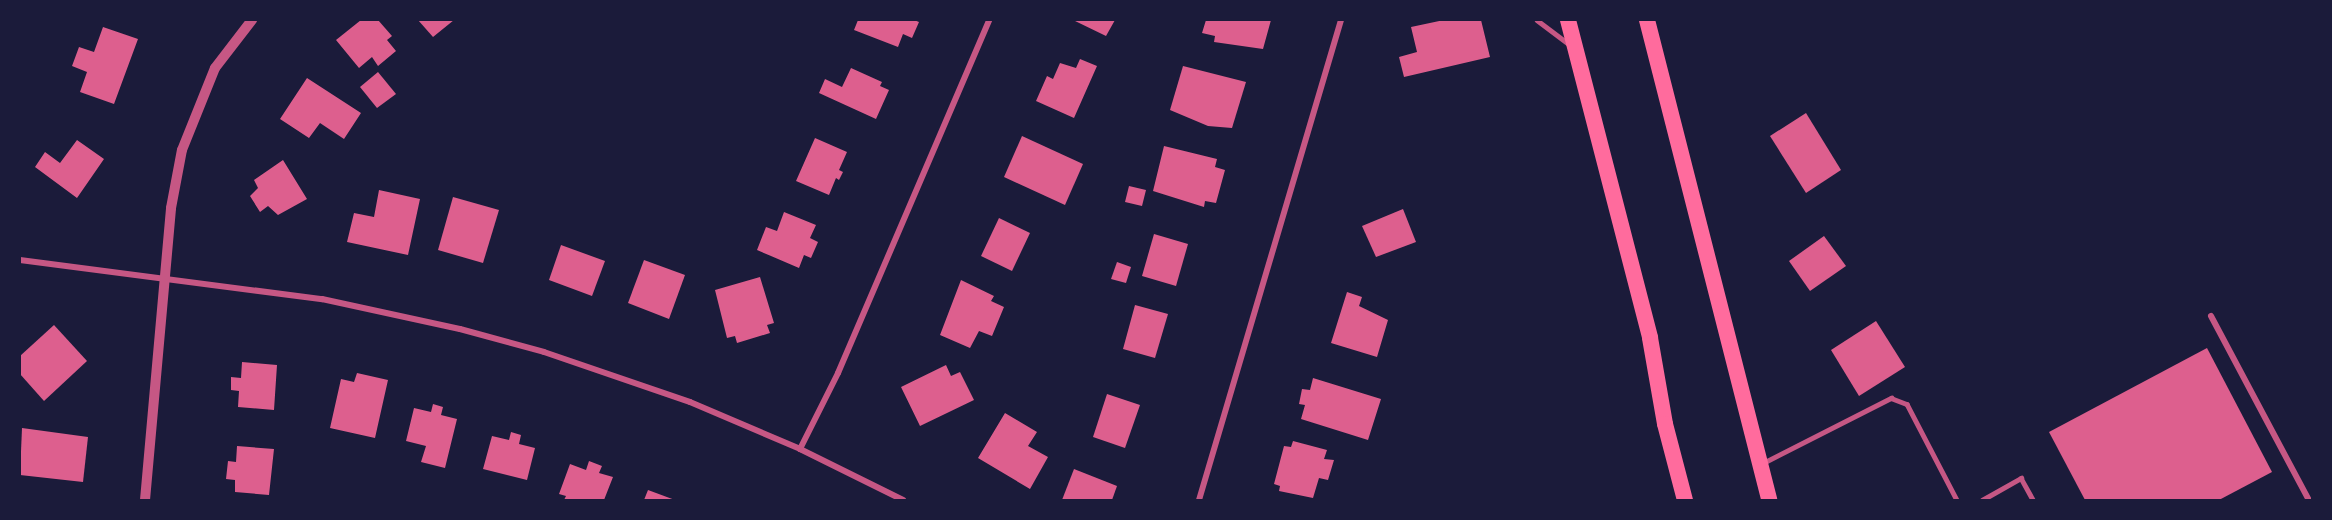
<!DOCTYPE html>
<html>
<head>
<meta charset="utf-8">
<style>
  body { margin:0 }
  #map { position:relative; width:2332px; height:520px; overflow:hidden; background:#1b1b3a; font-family:"Asap Condensed",sans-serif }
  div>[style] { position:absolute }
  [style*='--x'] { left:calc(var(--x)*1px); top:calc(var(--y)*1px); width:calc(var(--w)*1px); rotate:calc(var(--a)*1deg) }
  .building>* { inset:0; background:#dd5f8e }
  .service>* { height:4.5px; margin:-2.25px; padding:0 2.25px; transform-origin:2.25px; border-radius:2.25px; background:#c65784 }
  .minor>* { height:6px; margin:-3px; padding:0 3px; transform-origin:3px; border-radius:3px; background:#c65784 }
  .tertiary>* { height:10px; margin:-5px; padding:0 5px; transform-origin:5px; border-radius:5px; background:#c65784 }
  .trunk>* { height:16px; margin:-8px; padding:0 8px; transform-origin:8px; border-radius:8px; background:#ff6b9d }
  span { translate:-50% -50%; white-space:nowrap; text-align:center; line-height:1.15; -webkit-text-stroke:4.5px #1b1b3a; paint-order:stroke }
  .frame { position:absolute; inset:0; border:21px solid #1b1b3a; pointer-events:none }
</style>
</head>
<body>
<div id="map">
  <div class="building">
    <div style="clip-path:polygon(361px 20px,378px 20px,392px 36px,387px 40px,396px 51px,378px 66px,372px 57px,359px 68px,336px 40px)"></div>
    <div style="clip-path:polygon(418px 20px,454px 20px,433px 37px)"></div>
    <div style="clip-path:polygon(858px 20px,914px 20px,919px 22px,912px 38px,903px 34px,898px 47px,854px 30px)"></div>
    <div style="clip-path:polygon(1073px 20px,1115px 20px,1106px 36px)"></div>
    <div style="clip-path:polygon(1206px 20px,1271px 20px,1263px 49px,1214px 42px,1215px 36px,1202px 33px)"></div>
    <div style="clip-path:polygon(1444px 20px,1481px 20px,1490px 57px,1404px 77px,1399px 57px,1417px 52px,1411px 27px)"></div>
    <div style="clip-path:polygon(103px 27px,138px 39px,114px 104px,80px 92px,87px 72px,72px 66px,79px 47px,94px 52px)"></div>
    <div style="clip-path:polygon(1080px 59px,1097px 66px,1074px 118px,1036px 101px,1047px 76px,1053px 79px,1060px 63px,1076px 68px)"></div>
    <div style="clip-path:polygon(1183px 66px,1246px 82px,1232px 128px,1208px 126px,1170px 110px)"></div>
    <div style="clip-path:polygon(851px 68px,882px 82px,880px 86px,889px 90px,876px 119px,819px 93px,825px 79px,842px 87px)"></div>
    <div style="clip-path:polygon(378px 72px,396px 94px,377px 108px,360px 87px)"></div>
    <div style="clip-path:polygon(307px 78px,361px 113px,344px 139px,320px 123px,309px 138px,280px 119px)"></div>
    <div style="clip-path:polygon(1806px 113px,1841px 170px,1806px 193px,1770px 136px)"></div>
    <div style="clip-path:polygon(1022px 136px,1083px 164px,1065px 205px,1004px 177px)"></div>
    <div style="clip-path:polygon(815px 138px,847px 152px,839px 170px,843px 172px,839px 180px,836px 178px,829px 195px,796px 181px)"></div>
    <div style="clip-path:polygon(77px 140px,104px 159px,77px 198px,35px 167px,45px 152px,60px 163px)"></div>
    <div style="clip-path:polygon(1164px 146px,1217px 159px,1215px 167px,1225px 170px,1216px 203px,1205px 201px,1204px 207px,1153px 191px)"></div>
    <div style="clip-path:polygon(283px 160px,307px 199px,278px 215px,268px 206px,260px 212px,250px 196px,258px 188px,254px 180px)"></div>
    <div style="clip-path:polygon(1129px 186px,1146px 190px,1142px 206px,1125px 202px)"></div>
    <div style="clip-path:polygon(379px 190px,420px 199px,408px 255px,347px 242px,354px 213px,374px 217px)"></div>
    <div style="clip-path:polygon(453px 197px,499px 210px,483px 263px,438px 250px)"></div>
    <div style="clip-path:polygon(1403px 209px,1416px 242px,1376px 257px,1362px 226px)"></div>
    <div style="clip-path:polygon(784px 212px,816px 225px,810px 238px,818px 242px,811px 258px,804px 255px,799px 268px,757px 250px,766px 227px,777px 231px)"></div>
    <div style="clip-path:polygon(999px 218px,1030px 233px,1012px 271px,981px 256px)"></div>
    <div style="clip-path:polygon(1154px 234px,1188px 244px,1176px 286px,1142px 276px)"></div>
    <div style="clip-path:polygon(1824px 236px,1846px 266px,1810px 291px,1789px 261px)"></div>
    <div style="clip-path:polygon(561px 245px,605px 261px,592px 296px,549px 280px)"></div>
    <div style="clip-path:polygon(644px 260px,685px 275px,669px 319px,628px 303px)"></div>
    <div style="clip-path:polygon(1117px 262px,1131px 267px,1126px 283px,1111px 279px)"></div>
    <div style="clip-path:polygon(760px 277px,774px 323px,767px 325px,770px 333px,737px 343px,735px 336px,727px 338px,715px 290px)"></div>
    <div style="clip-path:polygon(961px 280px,994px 296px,991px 301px,1004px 307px,992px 336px,979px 331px,970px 348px,940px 335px)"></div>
    <div style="clip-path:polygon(1347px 292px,1362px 297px,1359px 306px,1388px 320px,1377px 357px,1331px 343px)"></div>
    <div style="clip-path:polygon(1135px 305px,1168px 314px,1155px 358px,1123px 349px)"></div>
    <div style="clip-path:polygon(1876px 321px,1905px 367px,1859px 396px,1831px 350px)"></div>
    <div style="clip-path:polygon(54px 325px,87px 361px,44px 401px,20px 374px,20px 356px)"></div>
    <div style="clip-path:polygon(2207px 348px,2272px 472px,2219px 500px,2085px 500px,2049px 432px)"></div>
    <div style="clip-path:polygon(242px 362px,277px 365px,274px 410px,238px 407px,239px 391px,231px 390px,231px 377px,241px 378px)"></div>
    <div style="clip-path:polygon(946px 365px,951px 376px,960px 372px,974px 400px,920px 426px,901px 387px)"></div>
    <div style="clip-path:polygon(357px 373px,388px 380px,375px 438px,330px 428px,341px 379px,354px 382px)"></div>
    <div style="clip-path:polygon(1313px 378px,1381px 399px,1368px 440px,1301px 419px,1305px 405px,1299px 404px,1302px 389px,1310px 390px)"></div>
    <div style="clip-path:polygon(1107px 394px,1140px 405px,1125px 448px,1093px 437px)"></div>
    <div style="clip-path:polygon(433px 404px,443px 407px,441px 415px,457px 419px,445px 468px,421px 462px,426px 446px,406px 441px,414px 408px,431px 412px)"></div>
    <div style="clip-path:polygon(1005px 413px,1037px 432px,1028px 446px,1048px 457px,1030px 489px,978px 458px)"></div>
    <div style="clip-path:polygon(22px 428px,88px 437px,83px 482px,20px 475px)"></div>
    <div style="clip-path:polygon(511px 432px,521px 435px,519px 444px,535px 448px,527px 480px,483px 469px,492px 436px,509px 440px)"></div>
    <div style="clip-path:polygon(1293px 441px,1327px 450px,1324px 459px,1334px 460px,1328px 480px,1319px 478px,1313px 498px,1279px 491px,1280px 486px,1274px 484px,1284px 446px,1291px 447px)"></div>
    <div style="clip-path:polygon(237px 446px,274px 449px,269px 495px,235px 492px,235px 480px,226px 479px,228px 461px,236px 462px)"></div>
    <div style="clip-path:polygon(589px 461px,602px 466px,599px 473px,613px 477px,604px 500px,564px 500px,566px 496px,559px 494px,570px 464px,586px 470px)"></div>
    <div style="clip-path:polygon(1074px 469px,1117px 486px,1112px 500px,1062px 500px)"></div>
    <div style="clip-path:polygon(648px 490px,675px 500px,644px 500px)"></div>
  </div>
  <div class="service">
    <div style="--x:1537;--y:20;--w:39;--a:37"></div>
    <div style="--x:1763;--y:463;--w:144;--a:-26.9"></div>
    <div style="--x:1891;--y:398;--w:17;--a:21"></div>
    <div style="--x:1907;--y:404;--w:108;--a:62.5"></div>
    <div style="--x:1982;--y:500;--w:45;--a:-29.4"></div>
    <div style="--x:2021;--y:478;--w:25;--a:61"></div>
  </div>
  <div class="minor">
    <div style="--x:20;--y:260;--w:305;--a:7.4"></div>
    <div style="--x:322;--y:299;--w:141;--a:12.3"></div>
    <div style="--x:460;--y:329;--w:87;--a:15.3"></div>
    <div style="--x:544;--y:352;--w:154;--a:18.9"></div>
    <div style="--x:690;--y:402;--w:120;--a:23.1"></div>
    <div style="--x:800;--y:449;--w:115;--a:26.3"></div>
    <div style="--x:2211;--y:316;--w:208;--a:62"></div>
    <div style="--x:800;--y:449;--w:85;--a:-63.4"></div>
    <div style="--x:838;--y:373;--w:384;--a:-66.8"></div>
    <div style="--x:1199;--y:500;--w:501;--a:-73.52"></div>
  </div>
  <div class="tertiary">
    <div style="--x:145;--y:500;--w:293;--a:-84.9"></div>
    <div style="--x:171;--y:208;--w:59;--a:-79.3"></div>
    <div style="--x:182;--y:150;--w:88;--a:-68.1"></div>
    <div style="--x:215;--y:68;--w:61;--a:-52.4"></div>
  </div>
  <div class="trunk">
    <div style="--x:1568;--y:20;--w:328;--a:75.5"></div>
    <div style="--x:1650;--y:338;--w:87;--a:80.1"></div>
    <div style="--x:1665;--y:424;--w:79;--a:75.3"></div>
    <div style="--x:1647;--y:20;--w:495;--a:75.7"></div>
  </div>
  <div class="frame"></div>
</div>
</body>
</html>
